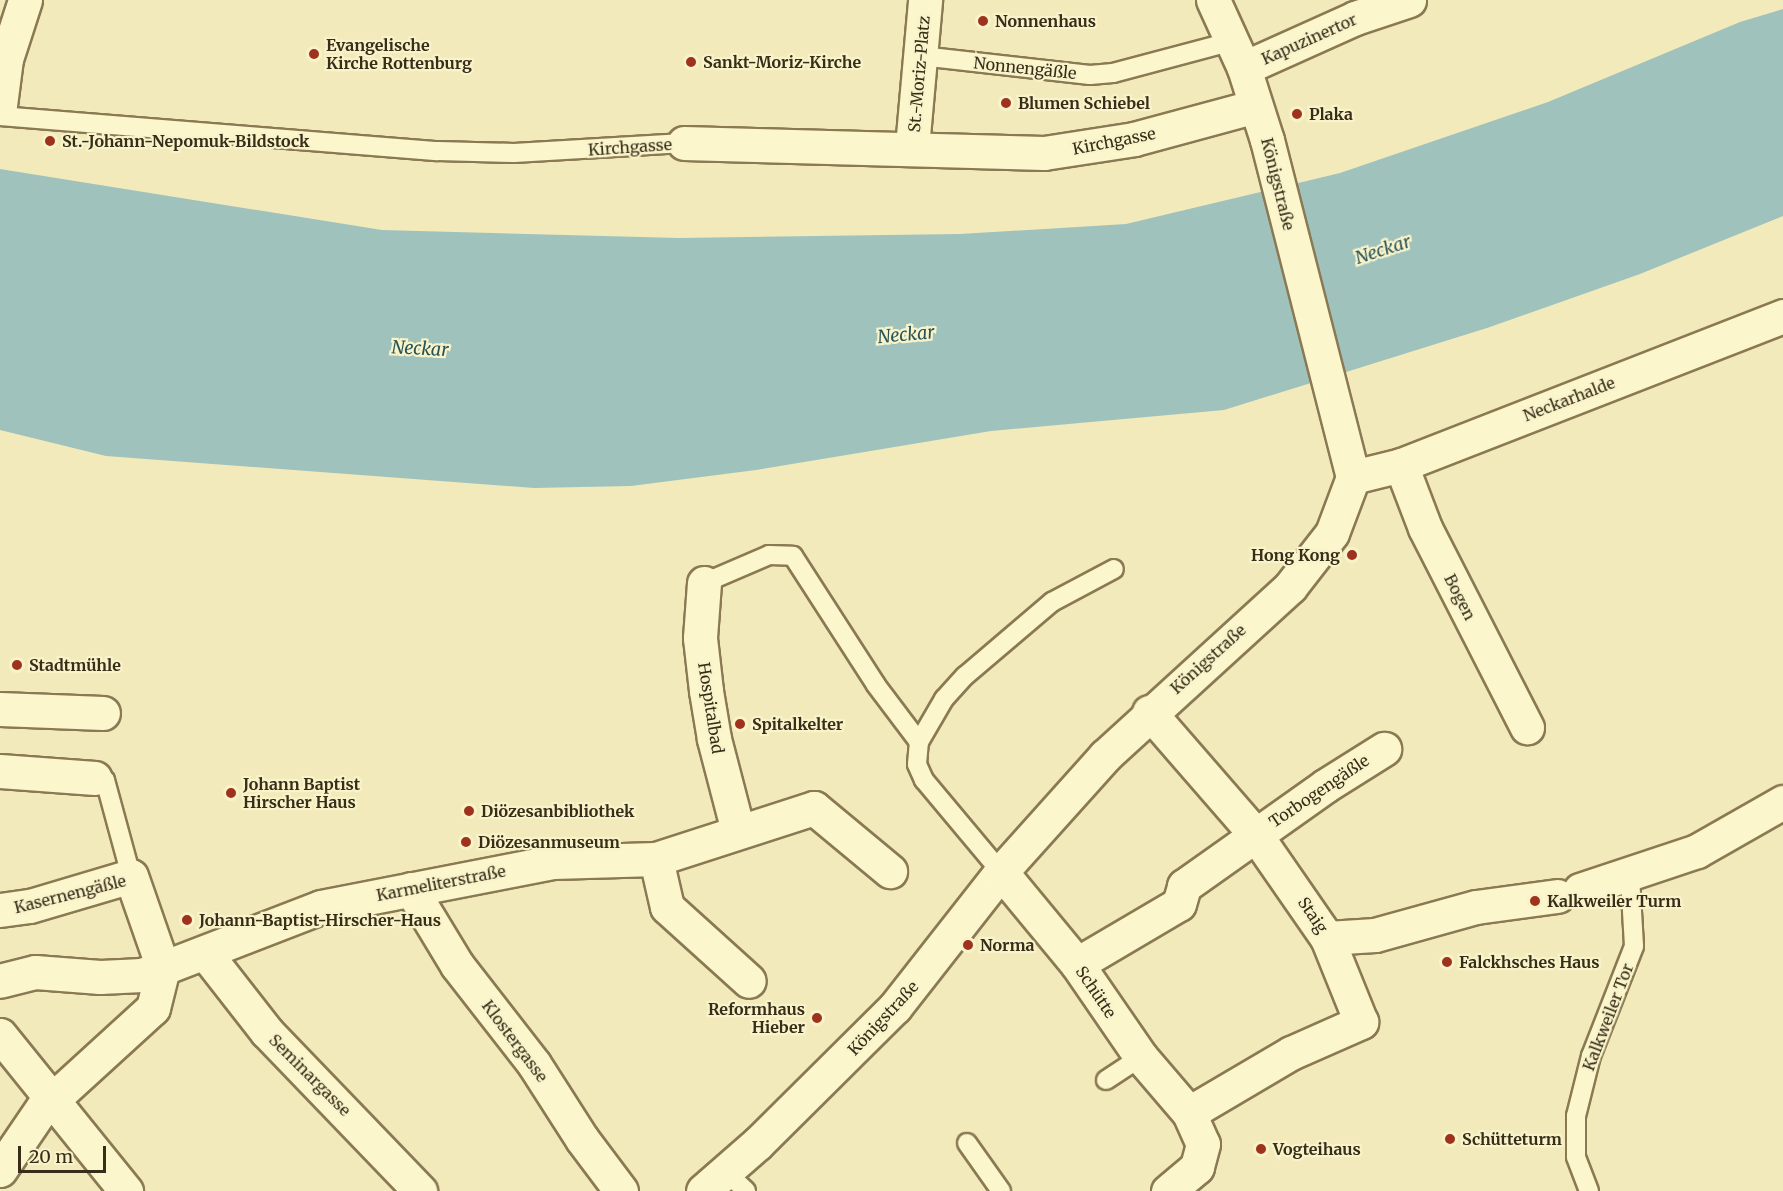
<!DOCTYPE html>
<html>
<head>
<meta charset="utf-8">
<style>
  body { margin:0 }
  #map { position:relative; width:1783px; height:1191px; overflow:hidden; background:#f2eaba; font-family:Merriweather,serif }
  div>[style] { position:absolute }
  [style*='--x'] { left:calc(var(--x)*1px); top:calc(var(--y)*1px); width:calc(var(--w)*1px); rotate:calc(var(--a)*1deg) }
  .water>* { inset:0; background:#9fc2bd }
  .roads { filter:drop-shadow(2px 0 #8a7953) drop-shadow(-2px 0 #8a7953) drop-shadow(0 2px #8a7953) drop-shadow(0 -2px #8a7953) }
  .lane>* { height:18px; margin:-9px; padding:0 9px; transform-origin:9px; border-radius:9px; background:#fcf6cd }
  .street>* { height:33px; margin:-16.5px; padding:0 16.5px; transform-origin:16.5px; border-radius:16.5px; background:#fcf6cd }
  .secondary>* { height:33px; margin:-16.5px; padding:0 16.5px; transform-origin:16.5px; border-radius:16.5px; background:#fcf6cd }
  .dots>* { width:16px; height:16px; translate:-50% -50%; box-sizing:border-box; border:3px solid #f9f3ca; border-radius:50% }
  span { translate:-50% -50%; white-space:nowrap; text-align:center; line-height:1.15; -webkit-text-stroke:4.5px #f9f3ca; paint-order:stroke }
  .poi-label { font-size:16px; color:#372d19; font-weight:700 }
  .left { translate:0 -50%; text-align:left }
  .right { translate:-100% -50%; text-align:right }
  .street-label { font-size:16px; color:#372d19 }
  .water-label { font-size:18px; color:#275459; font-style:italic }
  .scale { position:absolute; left:18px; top:1146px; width:88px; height:27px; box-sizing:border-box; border:3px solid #372d19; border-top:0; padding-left:8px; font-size:18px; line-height:21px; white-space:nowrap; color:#372d19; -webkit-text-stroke:4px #f9f3ca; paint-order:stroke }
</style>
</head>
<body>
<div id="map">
  <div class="water">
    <div style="clip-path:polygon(1783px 9px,1783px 216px,1640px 274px,1487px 328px,1224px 410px,991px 431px,756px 470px,631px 486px,534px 488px,106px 456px,0 430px,0 169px,382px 230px,679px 238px,960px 234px,1126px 224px,1340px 173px,1548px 102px,1740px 22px)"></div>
  </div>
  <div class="roads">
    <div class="lane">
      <div style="--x:921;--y:56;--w:170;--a:6.4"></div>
      <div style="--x:1090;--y:75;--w:23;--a:-5"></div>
      <div style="--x:1113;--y:73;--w:124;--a:-14.9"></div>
      <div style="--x:0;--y:116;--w:439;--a:4.6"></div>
      <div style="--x:438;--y:151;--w:76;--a:1.5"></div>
      <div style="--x:514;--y:153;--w:170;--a:-3.4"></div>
      <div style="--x:704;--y:583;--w:71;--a:-23.3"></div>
      <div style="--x:769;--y:555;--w:24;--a:2"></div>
      <div style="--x:793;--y:556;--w:153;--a:57.2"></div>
      <div style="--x:876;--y:685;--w:71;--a:53"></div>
      <div style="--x:95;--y:778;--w:10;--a:11"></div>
      <div style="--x:105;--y:780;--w:99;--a:74.8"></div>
      <div style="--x:1001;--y:872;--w:120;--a:-129.9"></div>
      <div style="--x:924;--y:780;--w:17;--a:-114"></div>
      <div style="--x:917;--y:764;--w:22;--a:-85"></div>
      <div style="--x:919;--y:742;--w:50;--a:-59.8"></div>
      <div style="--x:944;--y:699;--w:31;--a:-48"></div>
      <div style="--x:965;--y:676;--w:114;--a:-40.4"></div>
      <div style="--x:1052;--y:602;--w:70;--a:-28"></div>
      <div style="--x:1106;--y:1080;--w:42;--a:-33.3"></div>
      <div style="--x:967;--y:1143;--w:59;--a:54.7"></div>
      <div style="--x:727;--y:1173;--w:26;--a:43"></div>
      <div style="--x:1589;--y:1191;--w:36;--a:-111"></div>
      <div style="--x:1576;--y:1157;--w:41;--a:-90"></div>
      <div style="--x:1576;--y:1116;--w:62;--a:-76"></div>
      <div style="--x:1591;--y:1056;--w:118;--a:-68.6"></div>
      <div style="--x:1634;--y:946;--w:70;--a:-93.3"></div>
    </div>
    <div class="street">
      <div style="--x:1244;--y:68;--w:122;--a:-24.2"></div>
      <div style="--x:1355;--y:18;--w:57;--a:-18.4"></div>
      <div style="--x:0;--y:105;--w:46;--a:-82.6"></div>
      <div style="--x:6;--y:59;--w:62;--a:-72.1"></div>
      <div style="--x:684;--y:143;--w:360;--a:1.6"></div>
      <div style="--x:1044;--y:153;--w:91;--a:-8.8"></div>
      <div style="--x:1134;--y:139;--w:126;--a:-15.1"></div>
      <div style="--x:912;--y:147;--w:148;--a:-84.9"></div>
      <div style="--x:1401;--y:465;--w:67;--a:69.1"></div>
      <div style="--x:1425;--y:528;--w:224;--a:62.9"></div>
      <div style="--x:704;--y:583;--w:55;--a:94.2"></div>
      <div style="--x:700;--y:638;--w:53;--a:83.5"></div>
      <div style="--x:706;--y:691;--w:49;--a:80.5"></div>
      <div style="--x:714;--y:739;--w:95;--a:75.4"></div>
      <div style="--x:0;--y:709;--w:103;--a:2.2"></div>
      <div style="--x:1149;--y:712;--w:162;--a:49"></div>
      <div style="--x:1255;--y:834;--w:126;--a:55.3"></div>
      <div style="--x:1327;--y:938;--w:48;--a:-3.6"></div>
      <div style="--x:1375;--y:935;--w:105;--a:-15.5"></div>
      <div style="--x:1476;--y:907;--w:82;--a:-7.7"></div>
      <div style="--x:0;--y:771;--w:95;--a:4.2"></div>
      <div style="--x:656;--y:859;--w:49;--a:77.1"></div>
      <div style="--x:667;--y:907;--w:110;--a:42.1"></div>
      <div style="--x:1001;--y:872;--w:119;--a:50.4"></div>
      <div style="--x:1077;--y:964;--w:113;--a:55.5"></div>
      <div style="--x:1141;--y:1057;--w:74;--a:49.4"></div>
      <div style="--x:1189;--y:1113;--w:34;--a:66"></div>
      <div style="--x:1203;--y:1144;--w:24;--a:105"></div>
      <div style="--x:1197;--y:1167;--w:38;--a:140"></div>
      <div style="--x:411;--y:889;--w:89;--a:58.8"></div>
      <div style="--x:457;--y:965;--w:125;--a:52.1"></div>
      <div style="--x:534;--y:1064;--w:89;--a:57.4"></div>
      <div style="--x:582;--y:1139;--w:65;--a:53.1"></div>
      <div style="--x:1580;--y:890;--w:123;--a:-18.4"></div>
      <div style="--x:1697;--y:851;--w:99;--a:-29.7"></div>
      <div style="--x:0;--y:910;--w:30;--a:-8"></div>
      <div style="--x:30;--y:906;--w:105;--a:-16.5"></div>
      <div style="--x:131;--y:876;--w:97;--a:70.8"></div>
      <div style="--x:163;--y:968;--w:22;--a:162"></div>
      <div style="--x:142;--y:975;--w:42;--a:177.3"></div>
      <div style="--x:100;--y:977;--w:65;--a:-175.6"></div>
      <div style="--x:35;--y:972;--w:36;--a:166"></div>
      <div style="--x:206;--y:954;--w:99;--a:52"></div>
      <div style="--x:267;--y:1032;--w:221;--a:46.1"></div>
      <div style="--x:1077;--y:964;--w:118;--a:-30.5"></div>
      <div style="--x:1179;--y:904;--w:19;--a:-74"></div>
      <div style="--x:1184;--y:886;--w:173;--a:-35.3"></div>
      <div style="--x:1325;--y:786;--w:70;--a:-32.1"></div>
      <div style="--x:0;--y:1035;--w:201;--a:51.1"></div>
      <div style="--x:51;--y:1101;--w:138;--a:-42.4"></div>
      <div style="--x:153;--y:1008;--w:41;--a:-76"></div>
      <div style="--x:163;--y:968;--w:169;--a:-21.1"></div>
      <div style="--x:321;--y:907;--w:236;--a:-11"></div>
      <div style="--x:553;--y:862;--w:103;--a:-1.7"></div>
      <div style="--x:656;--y:859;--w:166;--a:-17.9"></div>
      <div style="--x:814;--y:808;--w:99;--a:39.7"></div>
      <div style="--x:1189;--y:1113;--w:118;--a:-30.5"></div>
      <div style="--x:1291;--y:1053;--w:77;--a:-23.9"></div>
      <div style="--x:1361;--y:1022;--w:91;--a:-112"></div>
      <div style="--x:0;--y:1170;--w:87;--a:-55.8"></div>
      <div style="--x:703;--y:1191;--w:73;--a:-41.1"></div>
      <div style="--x:758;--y:1143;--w:193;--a:-44.8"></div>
      <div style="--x:895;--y:1007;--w:172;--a:-51.9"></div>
      <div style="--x:1001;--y:872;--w:156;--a:-48.1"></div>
      <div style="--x:1105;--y:756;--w:251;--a:-42.4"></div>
      <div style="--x:1290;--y:587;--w:68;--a:-52.1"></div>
      <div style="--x:1332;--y:533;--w:60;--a:-69.4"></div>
    </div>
    <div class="secondary">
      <div style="--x:1213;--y:0;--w:75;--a:65.5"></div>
      <div style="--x:1244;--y:68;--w:76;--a:72.3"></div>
      <div style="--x:1267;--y:140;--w:348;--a:75.7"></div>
      <div style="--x:1353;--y:477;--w:49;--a:-14"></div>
      <div style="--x:1401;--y:465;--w:410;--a:-21.3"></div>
    </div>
  </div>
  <div class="dots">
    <div style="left:983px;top:21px;background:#9e321d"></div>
    <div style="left:314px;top:54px;background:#9e321d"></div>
    <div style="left:691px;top:62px;background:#9e321d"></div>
    <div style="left:1006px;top:103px;background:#9e321d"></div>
    <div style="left:1297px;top:114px;background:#9e321d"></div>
    <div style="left:50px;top:141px;background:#9e321d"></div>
    <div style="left:1352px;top:555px;background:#9e321d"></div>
    <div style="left:17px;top:665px;background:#9e321d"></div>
    <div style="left:740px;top:724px;background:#9e321d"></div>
    <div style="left:231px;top:793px;background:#9e321d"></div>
    <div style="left:469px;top:811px;background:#9e321d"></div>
    <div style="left:466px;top:842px;background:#9e321d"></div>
    <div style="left:1535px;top:901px;background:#9e321d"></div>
    <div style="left:187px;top:920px;background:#9e321d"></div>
    <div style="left:968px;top:945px;background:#9e321d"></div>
    <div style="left:1447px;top:962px;background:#9e321d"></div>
    <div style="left:817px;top:1018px;background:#9e321d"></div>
    <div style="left:1450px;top:1139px;background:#9e321d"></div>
    <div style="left:1261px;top:1149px;background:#9e321d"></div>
  </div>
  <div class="poi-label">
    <span class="left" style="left:995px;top:21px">Nonnenhaus</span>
    <span class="left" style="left:326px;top:54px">Evangelische<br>Kirche Rottenburg</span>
    <span class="left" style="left:703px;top:62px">Sankt-Moriz-Kirche</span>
    <span class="left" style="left:1018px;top:103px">Blumen Schiebel</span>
    <span class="left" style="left:1309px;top:114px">Plaka</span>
    <span class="left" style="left:62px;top:141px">St.-Johann-Nepomuk-Bildstock</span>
    <span class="right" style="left:1340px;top:555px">Hong Kong</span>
    <span class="left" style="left:29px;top:665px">Stadtmühle</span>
    <span class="left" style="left:752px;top:724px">Spitalkelter</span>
    <span class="left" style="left:243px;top:793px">Johann Baptist<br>Hirscher Haus</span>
    <span class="left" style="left:481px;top:811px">Diözesanbibliothek</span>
    <span class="left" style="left:478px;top:842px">Diözesanmuseum</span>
    <span class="left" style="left:1547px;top:901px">Kalkweiler Turm</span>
    <span class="left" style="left:199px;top:920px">Johann-Baptist-Hirscher-Haus</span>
    <span class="left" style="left:980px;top:945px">Norma</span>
    <span class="left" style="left:1459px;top:962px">Falckhsches Haus</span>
    <span class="right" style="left:805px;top:1018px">Reformhaus<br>Hieber</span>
    <span class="left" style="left:1462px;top:1139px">Schütteturm</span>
    <span class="left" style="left:1273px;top:1149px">Vogteihaus</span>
  </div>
  <div class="street-label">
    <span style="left:1309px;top:39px;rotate:-24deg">Kapuzinertor</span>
    <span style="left:1025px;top:68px;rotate:6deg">Nonnengäßle</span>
    <span style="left:919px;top:74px;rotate:-85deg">St.-Moriz-Platz</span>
    <span style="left:1114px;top:141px;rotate:-11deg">Kirchgasse</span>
    <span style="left:630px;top:147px;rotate:-4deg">Kirchgasse</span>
    <span style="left:1278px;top:184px;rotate:76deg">Königstraße</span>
    <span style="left:1569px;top:399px;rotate:-21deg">Neckarhalde</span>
    <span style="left:1460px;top:597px;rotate:63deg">Bogen</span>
    <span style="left:1208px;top:659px;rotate:-42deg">Königstraße</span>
    <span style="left:711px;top:708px;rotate:81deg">Hospitalbad</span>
    <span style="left:1319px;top:791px;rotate:-34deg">Torbogengäßle</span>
    <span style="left:441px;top:883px;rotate:-11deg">Karmeliterstraße</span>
    <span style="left:70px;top:894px;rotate:-14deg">Kasernengäßle</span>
    <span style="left:1313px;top:915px;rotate:56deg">Staig</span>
    <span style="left:1096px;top:992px;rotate:56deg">Schütte</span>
    <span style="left:1608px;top:1017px;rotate:-69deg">Kalkweiler Tor</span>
    <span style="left:883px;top:1018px;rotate:-47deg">Königstraße</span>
    <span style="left:515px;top:1041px;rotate:53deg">Klostergasse</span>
    <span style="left:310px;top:1075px;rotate:45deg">Seminargasse</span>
  </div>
  <div class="water-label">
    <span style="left:1383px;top:250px;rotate:-18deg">Neckar</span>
    <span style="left:906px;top:335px;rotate:-5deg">Neckar</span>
    <span style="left:420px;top:349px;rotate:3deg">Neckar</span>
  </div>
  <div class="scale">20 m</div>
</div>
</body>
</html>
